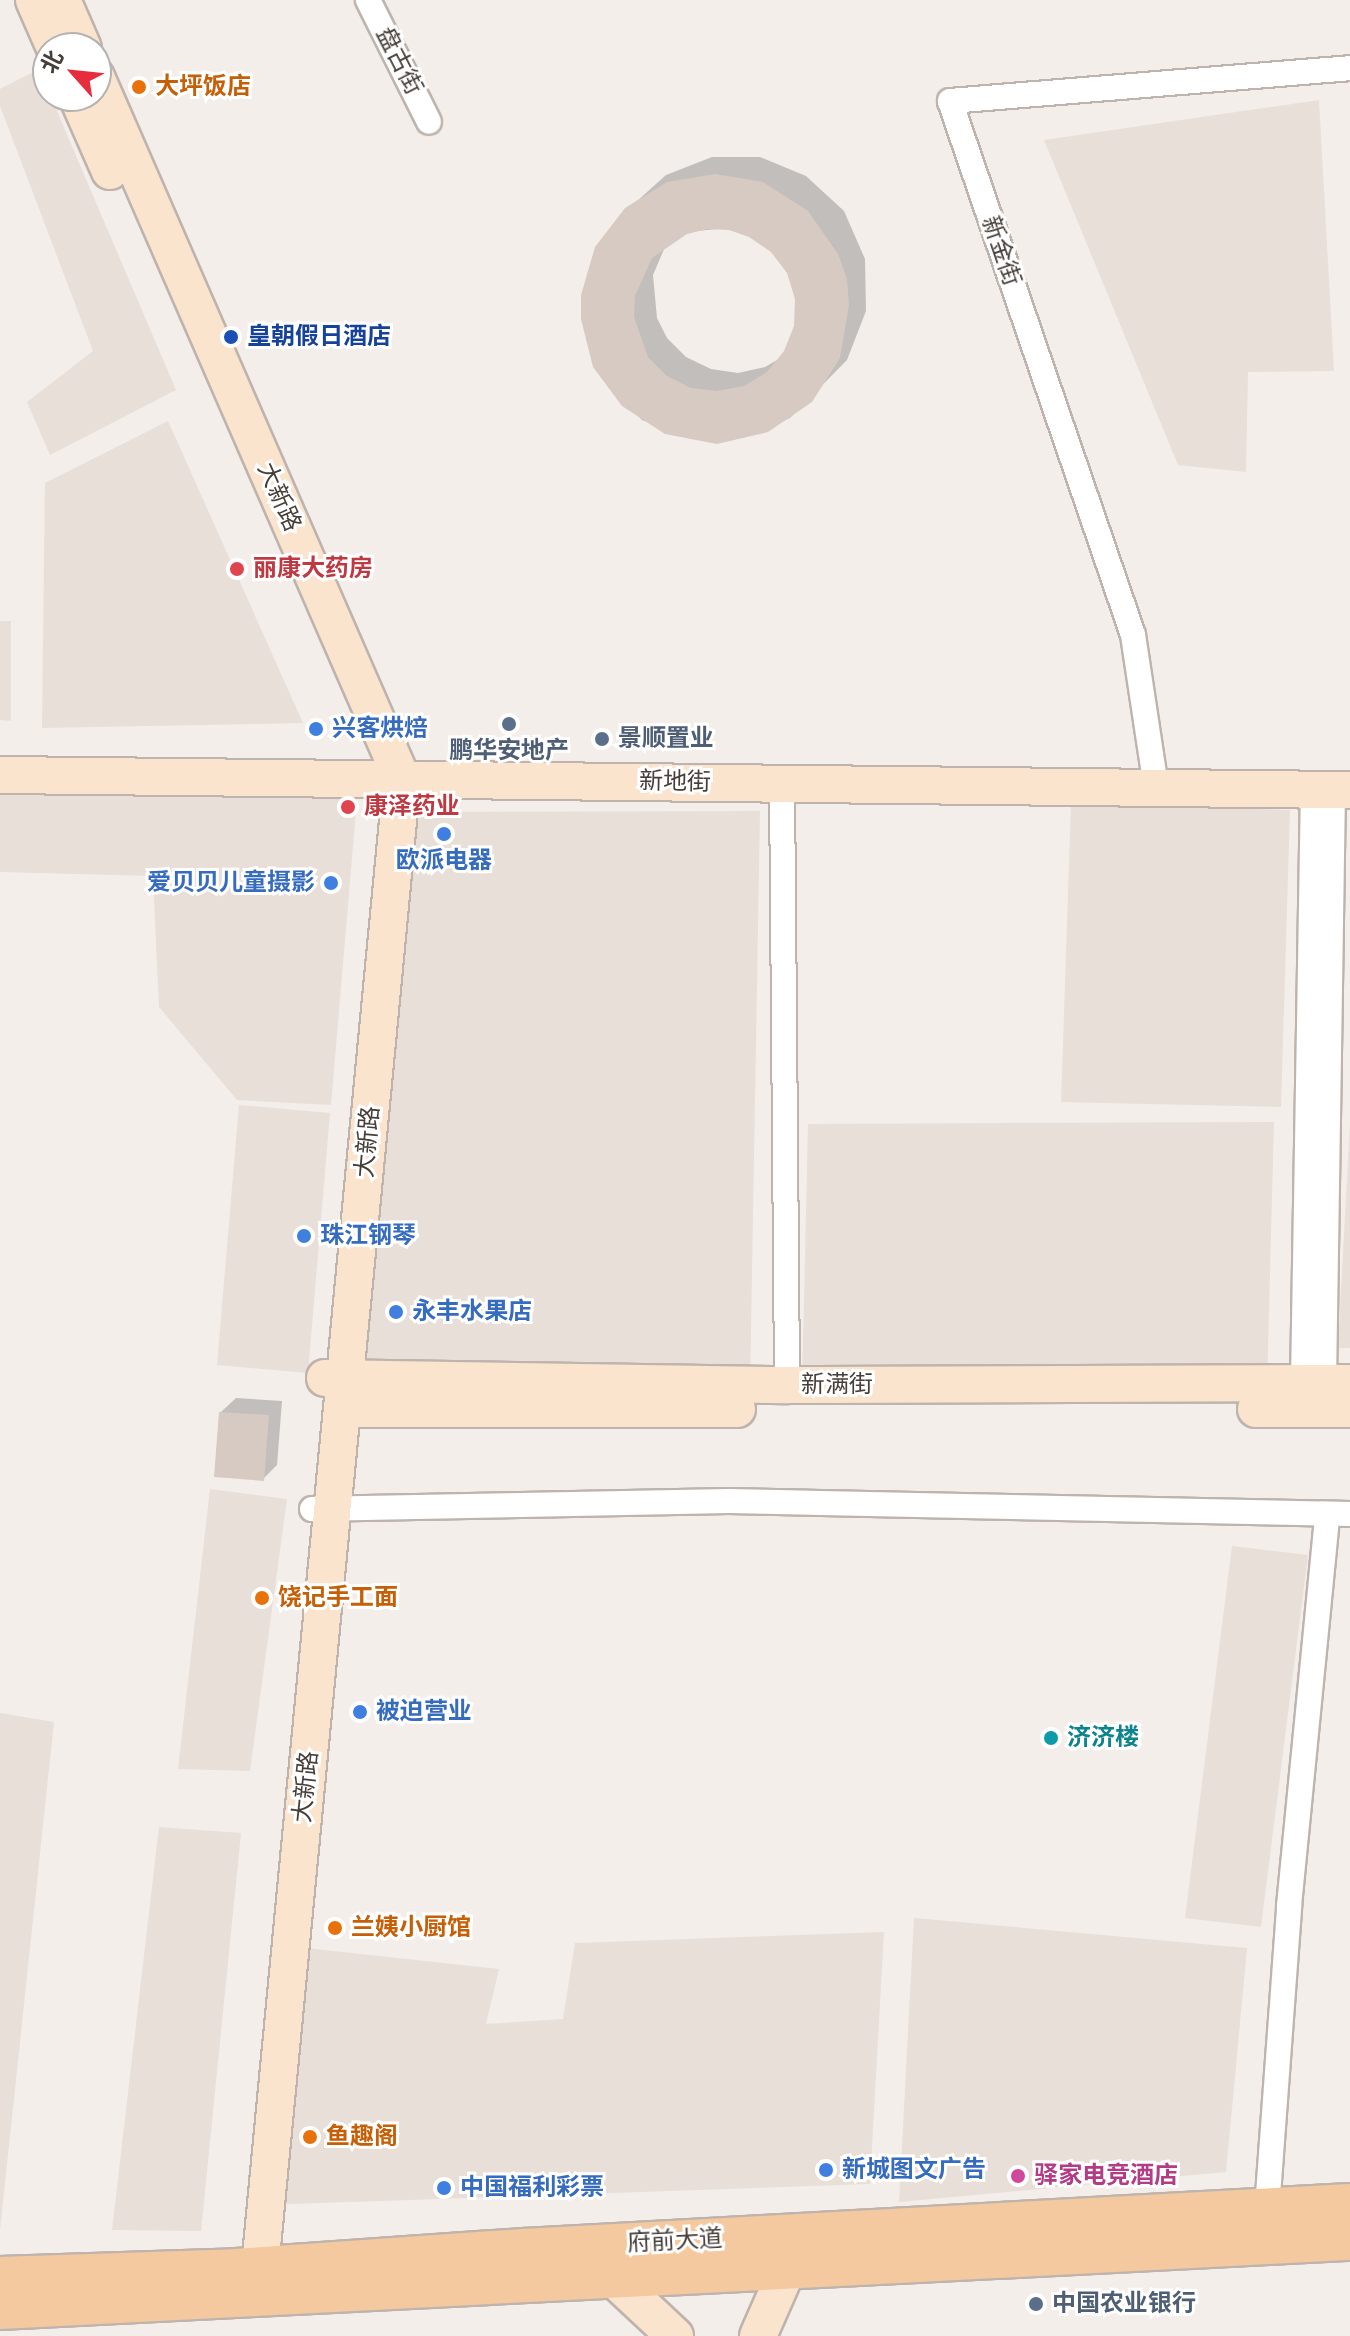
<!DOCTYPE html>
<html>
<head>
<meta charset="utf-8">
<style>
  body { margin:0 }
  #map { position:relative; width:1350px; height:2336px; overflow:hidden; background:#f3eeea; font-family:Signika,"Noto Sans SC",sans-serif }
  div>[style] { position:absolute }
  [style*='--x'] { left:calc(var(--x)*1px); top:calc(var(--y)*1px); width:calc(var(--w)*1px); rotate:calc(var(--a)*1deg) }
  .residential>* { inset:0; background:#e7dfd8 }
  .shadow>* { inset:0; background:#0003 }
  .building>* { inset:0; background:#d7cac3 }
  .roads { filter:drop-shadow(2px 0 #beb4ad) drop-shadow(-2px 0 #beb4ad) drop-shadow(0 2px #beb4ad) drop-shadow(0 -2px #beb4ad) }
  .street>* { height:24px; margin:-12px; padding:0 12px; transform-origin:12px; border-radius:12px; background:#fff }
  .secondary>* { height:36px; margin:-18px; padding:0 18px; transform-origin:18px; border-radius:18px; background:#fae4cd }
  .primary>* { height:40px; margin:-20px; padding:0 20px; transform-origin:20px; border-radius:20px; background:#f5c9a0 }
  .dots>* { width:22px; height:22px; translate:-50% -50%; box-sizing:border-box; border:4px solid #fff; border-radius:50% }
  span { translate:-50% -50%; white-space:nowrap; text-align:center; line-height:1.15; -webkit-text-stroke:6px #fff; paint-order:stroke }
  .street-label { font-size:24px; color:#463e38 }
  .food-label { font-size:24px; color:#c56008; font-weight:700 }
  .left { translate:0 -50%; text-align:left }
  .transit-label { font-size:24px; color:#164399; font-weight:700 }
  .health-label { font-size:24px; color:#be3a42; font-weight:700 }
  .shop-label { font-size:24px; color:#366cbe; font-weight:700 }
  .right { translate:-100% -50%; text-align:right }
  .service-label { font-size:24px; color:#4e5e75; font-weight:700 }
  .culture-label { font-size:24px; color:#0d838f; font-weight:700 }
  .hotel-label { font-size:24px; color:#b23c85; font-weight:700 }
  .north { position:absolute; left:32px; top:32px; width:80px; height:80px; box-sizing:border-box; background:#fff; border:2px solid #b5b2af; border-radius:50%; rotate:297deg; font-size:22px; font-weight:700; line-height:32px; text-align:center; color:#463e38 }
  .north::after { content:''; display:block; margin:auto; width:28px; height:36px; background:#e72d3d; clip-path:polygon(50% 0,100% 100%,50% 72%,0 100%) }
</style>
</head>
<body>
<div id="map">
  <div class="residential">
    <div style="clip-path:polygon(39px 69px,176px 390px,50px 455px,27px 402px,93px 351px,0 106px,0 89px)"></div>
    <div style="clip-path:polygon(1319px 100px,1334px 371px,1248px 372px,1246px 472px,1178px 465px,1044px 140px)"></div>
    <div style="clip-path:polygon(168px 421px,303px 723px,42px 728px,45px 483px)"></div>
    <div style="clip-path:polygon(0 621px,11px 621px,11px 721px,0 720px)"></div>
    <div style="clip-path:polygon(0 790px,357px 799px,331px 1105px,237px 1100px,159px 1007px,153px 876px,0 872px)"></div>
    <div style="clip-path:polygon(1071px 804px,1290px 810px,1281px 1107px,1061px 1102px)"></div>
    <div style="clip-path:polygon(760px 811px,750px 1387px,351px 1388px,407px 812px)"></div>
    <div style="clip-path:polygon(239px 1105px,330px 1113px,308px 1373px,217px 1365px)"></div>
    <div style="clip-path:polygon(1350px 1121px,1350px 1348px,1338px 1348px)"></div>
    <div style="clip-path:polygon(1274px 1122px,1267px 1386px,802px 1387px,808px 1124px)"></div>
    <div style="clip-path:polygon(210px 1489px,287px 1499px,250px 1771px,178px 1769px)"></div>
    <div style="clip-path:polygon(1232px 1546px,1308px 1555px,1261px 1927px,1185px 1918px)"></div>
    <div style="clip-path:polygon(0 1713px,54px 1722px,0 2230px)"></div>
    <div style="clip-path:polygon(159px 1827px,241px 1833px,201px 2231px,112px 2230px)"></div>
    <div style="clip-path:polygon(914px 1918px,1247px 1948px,1226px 2172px,899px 2202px)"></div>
    <div style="clip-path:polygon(884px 1932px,870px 2184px,263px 2205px,296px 1947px,499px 1969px,486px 2024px,563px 2019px,575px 1943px)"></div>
  </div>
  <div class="shadow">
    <div style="clip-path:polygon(evenodd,712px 157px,760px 157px,806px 176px,844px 211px,865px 259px,866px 311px,847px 360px,790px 418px,743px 438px,691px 439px,642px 420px,608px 387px,587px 343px,583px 295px,627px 210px,666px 175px,712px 157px,729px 228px,750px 235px,772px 250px,788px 272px,797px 299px,796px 327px,782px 357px,765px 367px,738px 373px,711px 369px,686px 357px,667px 338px,657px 318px,653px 275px,665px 247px,686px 232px,729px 228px)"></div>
    <div style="clip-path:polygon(236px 1398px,282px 1401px,277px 1465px,263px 1479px,221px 1412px)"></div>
  </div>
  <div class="building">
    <div style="clip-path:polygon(evenodd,715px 174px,763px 182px,808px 211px,838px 254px,847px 279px,849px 305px,840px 358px,812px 402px,768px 432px,717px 444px,665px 434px,622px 406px,593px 367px,581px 319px,581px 295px,595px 247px,625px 208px,667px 182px,715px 174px,708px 229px,729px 230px,749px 237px,771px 252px,787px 273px,795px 299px,794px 326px,784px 351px,767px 372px,744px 386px,717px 391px,691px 388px,667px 376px,648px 357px,634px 317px,635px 296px,652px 258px,687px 234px,708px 229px)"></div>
    <div style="clip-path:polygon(219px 1412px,269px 1415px,264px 1481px,214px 1477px)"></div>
  </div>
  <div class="roads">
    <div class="street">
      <div style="--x:368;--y:0;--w:136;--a:63.4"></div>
      <div style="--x:782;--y:783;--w:602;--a:89.52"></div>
      <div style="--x:1156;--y:787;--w:154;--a:-98.6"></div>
      <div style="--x:1133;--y:635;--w:564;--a:-108.92"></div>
      <div style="--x:950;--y:101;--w:401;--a:-4.7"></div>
      <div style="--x:1324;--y:1382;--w:593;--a:-89.13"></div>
      <div style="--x:1303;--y:1383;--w:594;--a:-89.04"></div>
      <div style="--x:312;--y:1509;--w:417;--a:-1.1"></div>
      <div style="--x:729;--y:1501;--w:621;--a:1.2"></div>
      <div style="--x:1267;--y:2209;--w:304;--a:-85.8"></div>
      <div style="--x:1289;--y:1906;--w:393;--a:-84.4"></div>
    </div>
    <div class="secondary">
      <div style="--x:34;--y:0;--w:52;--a:66.4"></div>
      <div style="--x:62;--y:0;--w:52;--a:66.4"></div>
      <div style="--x:96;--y:77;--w:766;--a:66.45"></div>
      <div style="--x:402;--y:779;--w:1495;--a:95.45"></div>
      <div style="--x:77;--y:96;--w:82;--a:66.3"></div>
      <div style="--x:0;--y:775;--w:1350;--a:0.64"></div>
      <div style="--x:325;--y:1378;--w:462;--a:0.9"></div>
      <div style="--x:787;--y:1385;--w:563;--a:-0.2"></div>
      <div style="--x:343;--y:1409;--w:394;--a:0"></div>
      <div style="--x:1256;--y:1409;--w:94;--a:0"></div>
      <div style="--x:613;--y:2278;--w:85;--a:43.1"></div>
      <div style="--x:758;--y:2336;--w:72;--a:-66.3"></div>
    </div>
    <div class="primary">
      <div style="--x:0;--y:2277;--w:236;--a:-1.9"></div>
      <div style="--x:236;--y:2269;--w:289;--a:-4"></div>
      <div style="--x:524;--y:2249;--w:827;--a:-3.12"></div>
      <div style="--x:0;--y:2309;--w:1352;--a:-2.93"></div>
    </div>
  </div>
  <div class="dots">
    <div style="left:139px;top:87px;background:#e8710a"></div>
    <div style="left:231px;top:337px;background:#1a4fb4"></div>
    <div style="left:237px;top:569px;background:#e0444e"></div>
    <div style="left:509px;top:724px;background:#5c6f8a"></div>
    <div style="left:316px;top:729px;background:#3f7fe0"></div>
    <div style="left:602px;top:739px;background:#5c6f8a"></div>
    <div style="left:348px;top:807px;background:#e0444e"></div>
    <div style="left:444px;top:834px;background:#3f7fe0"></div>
    <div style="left:331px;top:883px;background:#3f7fe0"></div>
    <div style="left:304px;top:1236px;background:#3f7fe0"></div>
    <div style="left:396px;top:1312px;background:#3f7fe0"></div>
    <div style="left:262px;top:1598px;background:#e8710a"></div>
    <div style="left:360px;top:1712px;background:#3f7fe0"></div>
    <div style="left:1051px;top:1738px;background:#0f9aa8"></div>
    <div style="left:335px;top:1928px;background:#e8710a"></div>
    <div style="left:310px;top:2137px;background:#e8710a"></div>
    <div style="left:826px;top:2170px;background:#3f7fe0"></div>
    <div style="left:1018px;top:2176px;background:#d1479c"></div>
    <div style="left:444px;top:2188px;background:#3f7fe0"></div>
    <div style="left:1036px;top:2304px;background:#5c6f8a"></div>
  </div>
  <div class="street-label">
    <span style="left:399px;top:61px;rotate:63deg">盘古街</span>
    <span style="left:1001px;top:251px;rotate:71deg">新金街</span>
    <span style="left:279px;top:497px;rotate:66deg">大新路</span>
    <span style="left:675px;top:782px;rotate:1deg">新地街</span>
    <span style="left:368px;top:1142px;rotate:-85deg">大新路</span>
    <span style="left:837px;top:1385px">新满街</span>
    <span style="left:306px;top:1787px;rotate:-84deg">大新路</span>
    <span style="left:675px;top:2241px;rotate:-3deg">府前大道</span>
  </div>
  <div class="food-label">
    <span class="left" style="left:155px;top:87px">大坪饭店</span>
    <span class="left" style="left:278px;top:1598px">饶记手工面</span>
    <span class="left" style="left:351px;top:1928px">兰姨小厨馆</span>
    <span class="left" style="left:326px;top:2137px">鱼趣阁</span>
  </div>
  <div class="transit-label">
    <span class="left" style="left:247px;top:337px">皇朝假日酒店</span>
  </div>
  <div class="health-label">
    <span class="left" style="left:253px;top:569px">丽康大药房</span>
    <span class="left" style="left:364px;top:807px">康泽药业</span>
  </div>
  <div class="shop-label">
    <span class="left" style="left:332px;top:729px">兴客烘焙</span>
    <span style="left:444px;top:861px">欧派电器</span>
    <span class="right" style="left:315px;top:883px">爱贝贝儿童摄影</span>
    <span class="left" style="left:320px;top:1236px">珠江钢琴</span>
    <span class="left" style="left:412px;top:1312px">永丰水果店</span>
    <span class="left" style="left:376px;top:1712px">被迫营业</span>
    <span class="left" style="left:842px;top:2170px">新城图文广告</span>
    <span class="left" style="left:460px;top:2188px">中国福利彩票</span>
  </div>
  <div class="service-label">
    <span class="left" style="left:618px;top:739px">景顺置业</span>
    <span style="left:509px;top:751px">鹏华安地产</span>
    <span class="left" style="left:1052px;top:2304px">中国农业银行</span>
  </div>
  <div class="culture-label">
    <span class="left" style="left:1067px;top:1738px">济济楼</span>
  </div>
  <div class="hotel-label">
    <span class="left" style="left:1034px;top:2176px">驿家电竞酒店</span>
  </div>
  <div class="north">北</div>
</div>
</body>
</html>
